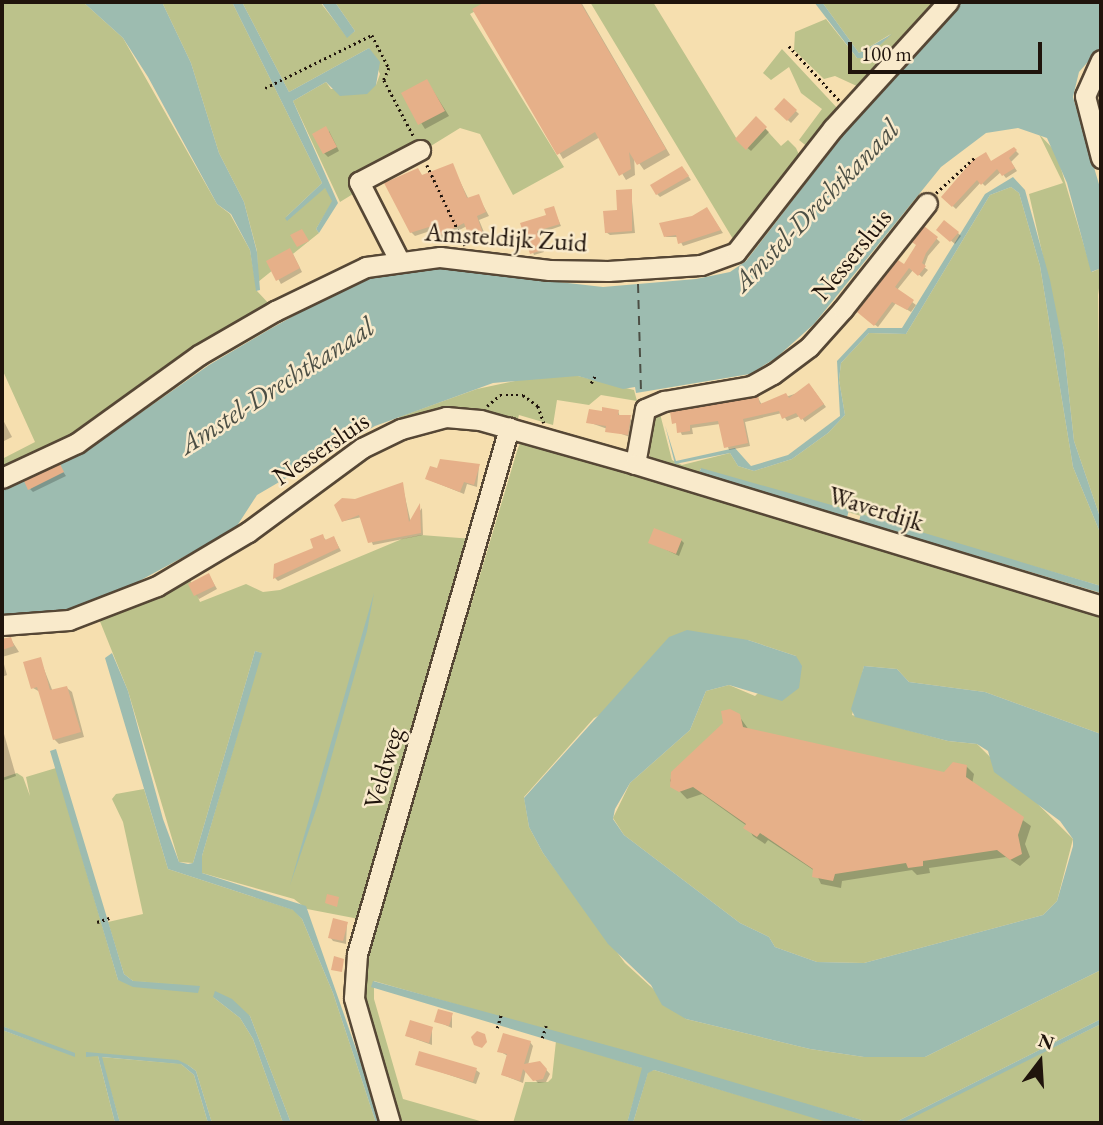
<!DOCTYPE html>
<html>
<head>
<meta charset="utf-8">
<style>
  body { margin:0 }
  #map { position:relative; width:1103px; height:1125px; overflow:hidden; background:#f6dfaf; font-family:"EB Garamond",serif }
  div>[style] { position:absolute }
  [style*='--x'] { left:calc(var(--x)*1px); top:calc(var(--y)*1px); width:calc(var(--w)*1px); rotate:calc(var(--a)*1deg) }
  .green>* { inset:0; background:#bcc28b }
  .water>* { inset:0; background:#9dbcb0 }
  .shadow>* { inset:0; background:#0003 }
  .ferry>* { height:2px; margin-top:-1px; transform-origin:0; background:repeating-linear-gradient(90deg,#4c4f45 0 9px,transparent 0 16px) }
  .building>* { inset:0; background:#e6b089 }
  .path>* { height:2.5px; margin-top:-1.25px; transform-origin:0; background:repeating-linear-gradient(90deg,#20140c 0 2px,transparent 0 5.5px) }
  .roads { filter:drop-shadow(2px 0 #564735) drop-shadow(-2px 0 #564735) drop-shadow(0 2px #564735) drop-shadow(0 -2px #564735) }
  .minor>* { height:19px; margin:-9.5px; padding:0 9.5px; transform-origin:9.5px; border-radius:9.5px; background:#f9eacb }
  span { translate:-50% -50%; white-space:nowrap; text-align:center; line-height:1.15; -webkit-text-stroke:5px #f9eacb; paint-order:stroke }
  .street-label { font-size:26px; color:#20140c }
  .water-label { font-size:28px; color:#4c4f45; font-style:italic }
  .frame { position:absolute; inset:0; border:4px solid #20140c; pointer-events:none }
  .north { position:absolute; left:1005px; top:1027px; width:70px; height:70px; -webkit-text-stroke:5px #f9eacb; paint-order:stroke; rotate:17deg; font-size:19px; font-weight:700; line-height:28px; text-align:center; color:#20140c }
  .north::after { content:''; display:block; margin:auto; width:24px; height:32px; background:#20140c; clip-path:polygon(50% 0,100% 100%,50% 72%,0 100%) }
  .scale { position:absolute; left:848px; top:42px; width:194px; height:32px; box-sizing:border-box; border:4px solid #20140c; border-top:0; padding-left:9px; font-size:21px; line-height:24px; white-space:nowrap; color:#20140c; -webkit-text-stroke:5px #f9eacb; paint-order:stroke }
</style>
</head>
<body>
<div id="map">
  <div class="green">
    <div style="clip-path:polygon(2px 2px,83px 2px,123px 38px,217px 204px,230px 214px,250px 250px,257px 291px,271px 306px,91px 427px,2px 471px,2px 459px,35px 442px,2px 369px)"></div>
    <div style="clip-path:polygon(162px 2px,232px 2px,322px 183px,285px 218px,325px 187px,333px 201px,316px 229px,319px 233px,258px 282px,257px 251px,244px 202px,219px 153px,191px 63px)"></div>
    <div style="clip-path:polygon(242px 2px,320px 2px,347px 37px,355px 31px,335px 2px,492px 2px,470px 14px,564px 167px,513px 195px,480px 134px,460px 128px,340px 202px,293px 101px,326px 82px,331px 89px,376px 85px,380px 74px,369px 48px,289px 92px)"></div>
    <div style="clip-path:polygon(590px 2px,653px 2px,738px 141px,758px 121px,781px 146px,788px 140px,796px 148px,801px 159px,736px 244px)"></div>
    <div style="clip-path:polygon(822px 2px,939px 2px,859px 87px,835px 76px,824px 79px,794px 50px,795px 32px,826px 19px,857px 58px,866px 58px,891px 34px,859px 53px)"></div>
    <div style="clip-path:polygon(782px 49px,839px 110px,809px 148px,799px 140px,822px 109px,801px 93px,789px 67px,771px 80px,763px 73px)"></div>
    <div style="clip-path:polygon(1039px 134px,1056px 152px,1092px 272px,1099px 269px,1101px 274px,1098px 295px,1101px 520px,1074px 441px,1064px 350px,1029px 194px,1063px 183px)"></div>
    <div style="clip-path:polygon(1011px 187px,1019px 193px,1040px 266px,1073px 467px,1101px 535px,1101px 586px,700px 469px,700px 473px,847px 517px,845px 522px,650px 459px,648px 425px,658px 406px,672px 460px,682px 465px,730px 453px,738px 466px,754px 471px,792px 459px,828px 433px,845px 415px,839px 380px,841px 363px,869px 333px,906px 334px,990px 195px)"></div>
    <div style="clip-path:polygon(544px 375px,578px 376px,634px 390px,637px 401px,601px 395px,589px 405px,557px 400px,553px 425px,519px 415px,516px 425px,399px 427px,399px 417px,477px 389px)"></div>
    <div style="clip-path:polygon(530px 441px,1101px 609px,1101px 734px,985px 692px,909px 682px,897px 669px,864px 666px,852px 715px,948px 741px,977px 744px,1073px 839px,1057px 901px,1043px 915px,864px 963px,817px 962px,775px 947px,769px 937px,740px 923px,624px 835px,613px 818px,630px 783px,690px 730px,706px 691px,729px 685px,755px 696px,796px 656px,748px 640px,594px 718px,524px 797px,529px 827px,543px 853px,625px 963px,686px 1019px,810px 1049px,864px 1057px,925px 1057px,1101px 970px,1101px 1019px,894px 1123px,872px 1123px,374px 981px,374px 999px,403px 1099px,487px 1123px,399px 1123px,360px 992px,365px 960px,517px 451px,520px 443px)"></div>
    <div style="clip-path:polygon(421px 535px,473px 539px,359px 919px,307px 909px,294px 899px,202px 873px,202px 856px,261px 653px,255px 651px,193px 863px,179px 862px,128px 691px,99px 619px,189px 577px,200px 602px,246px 584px,263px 592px,280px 590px,402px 539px)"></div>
    <div style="clip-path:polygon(56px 768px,118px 980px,200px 986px,133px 981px,124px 974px,108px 922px,143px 914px,123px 822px,112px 799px,116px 794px,144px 789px,168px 869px,294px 910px,302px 919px,333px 993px,376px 1123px,291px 1123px,250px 1016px,213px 997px,240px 1018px,253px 1039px,283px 1123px,212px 1123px,196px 1071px,188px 1065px,98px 1056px,115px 1123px,2px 1123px,2px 1030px,75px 1056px,2px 1026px,2px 778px,17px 773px,23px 777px,30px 796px,26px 777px)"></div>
    <div style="clip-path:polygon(1101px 1024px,1101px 1123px,902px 1123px,915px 1115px)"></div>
    <div style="clip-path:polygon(556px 1041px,643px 1068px,627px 1123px,513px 1123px,525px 1082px,548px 1082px,552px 1078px)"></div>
    <div style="clip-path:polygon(101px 1057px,181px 1064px,194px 1075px,208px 1123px,120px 1123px)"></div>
    <div style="clip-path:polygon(654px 1070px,830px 1122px,830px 1123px,633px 1123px,648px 1072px)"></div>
  </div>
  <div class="water">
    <div style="clip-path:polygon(83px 2px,162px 2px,191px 63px,219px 153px,244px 202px,257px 252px,260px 290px,256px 291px,250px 250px,231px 214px,217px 204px,148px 77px,123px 38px)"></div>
    <div style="clip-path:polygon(232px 2px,242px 2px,289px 92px,369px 48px,380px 62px,376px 85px,367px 94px,340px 96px,326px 82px,293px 101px,338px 203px,319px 233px,316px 229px,332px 201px,325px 188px,287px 221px,285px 218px,322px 183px)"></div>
    <div style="clip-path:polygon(321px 2px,335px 2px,355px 31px,347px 38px)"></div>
    <div style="clip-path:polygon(814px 2px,822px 2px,859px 53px,892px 34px,866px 58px,857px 58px)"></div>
    <div style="clip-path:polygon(961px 2px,1101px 2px,1101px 47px,1079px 72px,1073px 97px,1101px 191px,1101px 274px,1099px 269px,1091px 272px,1067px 183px,1047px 138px,1018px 128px,986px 133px,941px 167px,814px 324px,776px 358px,750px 374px,636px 393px,635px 387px,623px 389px,578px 376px,493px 383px,375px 426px,257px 495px,235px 529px,130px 586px,73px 609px,2px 618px,2px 490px,112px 433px,209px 365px,270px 329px,351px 284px,387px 273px,435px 268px,603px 287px,696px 279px,730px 272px,746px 261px,880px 87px)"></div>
    <div style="clip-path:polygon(1013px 177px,1025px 190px,1050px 280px,1064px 350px,1074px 441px,1101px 520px,1101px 535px,1073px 467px,1040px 266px,1019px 193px,1011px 187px,990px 195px,906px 334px,869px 333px,841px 363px,839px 380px,845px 415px,828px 433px,792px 459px,754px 471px,738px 466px,730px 453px,675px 464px,665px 425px,676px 461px,735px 448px,751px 466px,788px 455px,840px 416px,837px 361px,868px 328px,902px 328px,985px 194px)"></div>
    <div style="clip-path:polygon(701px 468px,849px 510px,847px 517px,699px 473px)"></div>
    <div style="clip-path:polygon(861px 514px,1101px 586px,1101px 593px,859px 521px)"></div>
    <div style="clip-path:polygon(374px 593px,367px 631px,319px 801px,290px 885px)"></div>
    <div style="clip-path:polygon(687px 630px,748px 640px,796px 656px,802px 666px,799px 688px,782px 701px,729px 685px,706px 691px,690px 730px,630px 783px,615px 809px,613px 819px,624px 835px,740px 923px,769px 937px,775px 947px,817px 962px,864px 963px,1043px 915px,1057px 901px,1073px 846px,1073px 839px,1060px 821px,994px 772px,988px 751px,977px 744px,948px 741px,855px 717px,851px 709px,864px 666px,897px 669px,909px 682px,985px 692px,1101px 734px,1101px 970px,925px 1057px,864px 1057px,810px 1049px,686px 1019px,662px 1005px,651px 985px,608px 944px,543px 853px,529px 827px,524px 798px,669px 637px)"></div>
    <div style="clip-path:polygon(255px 651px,262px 653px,202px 856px,202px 873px,306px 906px,382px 1123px,376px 1123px,333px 993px,302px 919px,293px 910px,168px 869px,105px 658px,112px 653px,128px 691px,163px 819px,179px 862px,188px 864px,193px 863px)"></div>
    <div style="clip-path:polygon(56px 749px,124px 974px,133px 981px,200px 986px,198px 993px,133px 987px,118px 980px,50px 751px)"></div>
    <div style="clip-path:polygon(373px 981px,628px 1051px,872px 1123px,830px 1123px,654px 1070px,648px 1073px,633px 1123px,627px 1123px,642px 1068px,371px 987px)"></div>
    <div style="clip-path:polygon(215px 991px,232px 999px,250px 1016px,291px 1123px,283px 1123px,253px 1039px,240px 1018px,213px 997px)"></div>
    <div style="clip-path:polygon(1101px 1019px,1101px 1024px,902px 1123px,894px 1123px)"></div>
    <div style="clip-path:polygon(2px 1026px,75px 1053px,75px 1057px,2px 1030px)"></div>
    <div style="clip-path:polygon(86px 1052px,178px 1060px,188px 1065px,196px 1071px,212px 1123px,208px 1123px,194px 1075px,181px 1064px,102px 1057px,120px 1123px,115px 1123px,98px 1056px,86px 1057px)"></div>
  </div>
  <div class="shadow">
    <div style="clip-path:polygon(489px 2px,581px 2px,670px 155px,644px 170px,634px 156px,635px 175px,626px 180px,600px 137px,563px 159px,475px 10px)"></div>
    <div style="clip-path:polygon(427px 81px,449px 116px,425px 129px,403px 94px)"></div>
    <div style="clip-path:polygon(784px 100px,799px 114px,791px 123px,776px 109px)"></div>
    <div style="clip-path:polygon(756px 119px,769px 132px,751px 151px,737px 139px)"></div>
    <div style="clip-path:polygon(329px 131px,339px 151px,328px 157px,324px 153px)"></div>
    <div style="clip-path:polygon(1014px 149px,1019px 154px,1011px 162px,1017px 171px,1006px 178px,1001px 172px,985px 186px,981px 182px,956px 209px,943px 197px)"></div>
    <div style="clip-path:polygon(452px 165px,469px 200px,478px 196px,489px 216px,479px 220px,486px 237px,475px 242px,467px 226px,440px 240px,433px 230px,415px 236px,411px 232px,418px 170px,423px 177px)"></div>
    <div style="clip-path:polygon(685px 171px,691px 180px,660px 197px,657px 194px)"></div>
    <div style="clip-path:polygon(631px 191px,635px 233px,610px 235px,606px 232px)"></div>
    <div style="clip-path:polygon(553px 208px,561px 226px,538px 234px,544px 252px,534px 255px,522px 224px,548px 216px)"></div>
    <div style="clip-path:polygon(707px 209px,723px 233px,683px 246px,678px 237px,665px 237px)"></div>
    <div style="clip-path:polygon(925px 228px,940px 242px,928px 256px,924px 267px,928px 270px,922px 277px,913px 270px,897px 290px,916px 305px,911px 312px,896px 303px,878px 327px,862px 315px,905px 267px)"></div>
    <div style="clip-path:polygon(938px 230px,958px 233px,961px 236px,955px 244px)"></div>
    <div style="clip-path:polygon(293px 254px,302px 272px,281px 284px,269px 262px)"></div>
    <div style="clip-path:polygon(812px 388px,826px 407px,805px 422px,800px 416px,787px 421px,782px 413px,745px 422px,750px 446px,729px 450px,720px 424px,692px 428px,693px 434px,682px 435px,672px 414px,758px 398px,762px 405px)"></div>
    <div style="clip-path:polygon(618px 411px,620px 417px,633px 420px,630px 437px,588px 422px)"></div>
    <div style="clip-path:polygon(2px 418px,12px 437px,2px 442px)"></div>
    <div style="clip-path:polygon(479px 466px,477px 487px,467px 484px,464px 494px,427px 479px,439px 470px)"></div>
    <div style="clip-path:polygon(60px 467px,66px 476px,33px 492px,30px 489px)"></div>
    <div style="clip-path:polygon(402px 484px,411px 523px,422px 508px,423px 535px,373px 545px,362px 517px,344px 521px,355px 501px)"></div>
    <div style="clip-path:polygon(322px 536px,327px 541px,334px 538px,341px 551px,278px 581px,275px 578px,275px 565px,316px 549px)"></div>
    <div style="clip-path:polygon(681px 540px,684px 543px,679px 556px,650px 542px)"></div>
    <div style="clip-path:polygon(209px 575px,217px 589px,199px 599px,190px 584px)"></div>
    <div style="clip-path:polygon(10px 638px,19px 652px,2px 657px,7px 675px,2px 677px,2px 639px)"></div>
    <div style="clip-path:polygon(40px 659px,53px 692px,67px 688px,72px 692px,84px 737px,59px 744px,54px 739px,40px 692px,33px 688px)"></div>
    <div style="clip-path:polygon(739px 716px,749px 730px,945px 774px,966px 766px,974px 774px,972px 784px,1031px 826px,1025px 844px,1030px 857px,1020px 866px,1006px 857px,929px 868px,930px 873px,917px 875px,912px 870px,842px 881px,841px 888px,821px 884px,815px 871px,768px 840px,765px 844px,753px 836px,747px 826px,702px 794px,687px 799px,670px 781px,673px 773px)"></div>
    <div style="clip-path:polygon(2px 727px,16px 776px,2px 781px)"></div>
    <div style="clip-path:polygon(347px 923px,346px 944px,333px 941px,330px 937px)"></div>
    <div style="clip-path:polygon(452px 1015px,452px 1028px,436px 1021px)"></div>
    <div style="clip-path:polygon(432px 1028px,432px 1045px,407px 1036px)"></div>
    <div style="clip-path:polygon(530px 1042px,533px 1046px,528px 1065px,540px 1063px,550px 1074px,546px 1082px,538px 1083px,526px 1070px,523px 1083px,503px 1075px,508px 1056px,499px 1051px)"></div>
    <div style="clip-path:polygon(417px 1064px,476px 1070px,480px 1073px,476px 1084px)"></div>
  </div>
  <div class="ferry">
    <div style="--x:638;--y:284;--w:108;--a:88.4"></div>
  </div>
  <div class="building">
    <div style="clip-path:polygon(485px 2px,580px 2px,666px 149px,637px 165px,629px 152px,631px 169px,619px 176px,595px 132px,557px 155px,472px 9px)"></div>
    <div style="clip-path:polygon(427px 79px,445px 111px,418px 125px,401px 93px)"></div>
    <div style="clip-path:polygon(784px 98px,797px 110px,787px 121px,774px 109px)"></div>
    <div style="clip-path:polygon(756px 116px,767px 127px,746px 150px,735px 139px)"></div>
    <div style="clip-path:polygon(326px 126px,337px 147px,323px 154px,312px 134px)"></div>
    <div style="clip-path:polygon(1014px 147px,1017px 150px,1009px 158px,1015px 168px,1002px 176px,997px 169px,981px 185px,977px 180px,952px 207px,941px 197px,973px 160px,986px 152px,991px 161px)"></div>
    <div style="clip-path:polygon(453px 163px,467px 198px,479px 194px,486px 212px,477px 216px,483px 234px,470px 239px,464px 223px,435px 238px,429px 227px,410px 233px,384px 183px,418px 168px,422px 175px)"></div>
    <div style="clip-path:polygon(682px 166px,689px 176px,656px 195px,650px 185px)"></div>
    <div style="clip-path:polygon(632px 189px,632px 231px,605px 233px,603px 211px,617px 210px,616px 190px)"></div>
    <div style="clip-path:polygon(554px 206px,560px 224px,537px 231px,543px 250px,530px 254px,520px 223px,546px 215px,544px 209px)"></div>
    <div style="clip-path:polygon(707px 207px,721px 230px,678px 244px,676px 235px,664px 237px,659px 223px,692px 216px)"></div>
    <div style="clip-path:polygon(944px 220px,959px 232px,950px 242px,936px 230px)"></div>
    <div style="clip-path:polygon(924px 226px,938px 237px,926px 253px,922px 263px,926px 266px,918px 276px,909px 268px,895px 287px,914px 300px,907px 310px,892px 302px,874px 326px,857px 312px,898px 260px,904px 264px,916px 245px,912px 242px)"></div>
    <div style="clip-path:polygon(302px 229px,309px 241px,297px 247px,290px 235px)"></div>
    <div style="clip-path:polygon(290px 248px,300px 268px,276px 281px,266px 261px)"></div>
    <div style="clip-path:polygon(809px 383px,824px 404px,801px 420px,796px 413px,782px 419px,779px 411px,743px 419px,748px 443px,724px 448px,718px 421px,690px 425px,690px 431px,677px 433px,676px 423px,672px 424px,670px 412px,758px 396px,760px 404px,786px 393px,789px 398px)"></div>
    <div style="clip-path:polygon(602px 407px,619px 410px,618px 415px,631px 415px,628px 435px,605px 432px,606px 426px,586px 423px,589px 409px,602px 411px)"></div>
    <div style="clip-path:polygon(440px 459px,480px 464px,474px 485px,464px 482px,460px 492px,425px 479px,430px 466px,437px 468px)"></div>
    <div style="clip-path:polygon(60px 464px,64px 472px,28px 490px,24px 481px)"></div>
    <div style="clip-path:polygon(403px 482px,409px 522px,420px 503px,421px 533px,368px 543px,359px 515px,342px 522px,334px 505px,342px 498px,355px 499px)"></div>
    <div style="clip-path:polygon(654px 528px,682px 539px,676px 554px,648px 543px)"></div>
    <div style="clip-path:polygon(323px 534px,325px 540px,334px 536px,339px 548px,273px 579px,274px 564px,313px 548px,310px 539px)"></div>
    <div style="clip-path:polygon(209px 573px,215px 586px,194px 596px,188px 584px)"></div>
    <div style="clip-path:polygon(11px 637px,14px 646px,2px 650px,2px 639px)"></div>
    <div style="clip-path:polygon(41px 657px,50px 690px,67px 686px,81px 732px,53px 740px,37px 687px,31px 689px,23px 662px)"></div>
    <div style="clip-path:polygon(730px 709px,740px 714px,743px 727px,944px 772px,953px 762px,967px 765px,966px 777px,1024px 817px,1018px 835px,1022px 854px,1010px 860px,997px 850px,923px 861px,923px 866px,908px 868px,906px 863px,835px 874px,833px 881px,812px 877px,813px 869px,760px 833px,757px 837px,743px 828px,746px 824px,693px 787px,679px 792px,670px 787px,671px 772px,723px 723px,721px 711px)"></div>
    <div style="clip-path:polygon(327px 894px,339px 897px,337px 907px,325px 903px)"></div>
    <div style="clip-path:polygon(333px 918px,348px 922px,343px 941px,328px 938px)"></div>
    <div style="clip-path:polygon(334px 956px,344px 959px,342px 972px,331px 970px)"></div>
    <div style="clip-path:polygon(438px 1009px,453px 1013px,449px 1026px,434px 1022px)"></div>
    <div style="clip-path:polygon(410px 1020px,433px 1027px,429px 1043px,405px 1036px)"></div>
    <div style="clip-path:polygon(477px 1031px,485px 1034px,487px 1042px,482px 1048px,474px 1045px,471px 1037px)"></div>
    <div style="clip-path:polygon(503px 1033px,531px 1041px,524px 1064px,540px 1061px,547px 1069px,543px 1079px,533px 1081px,523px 1069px,520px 1081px,501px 1075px,507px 1054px,497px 1052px)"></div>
    <div style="clip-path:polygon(419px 1051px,477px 1068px,473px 1082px,415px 1065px)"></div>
  </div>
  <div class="path">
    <div style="--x:789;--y:46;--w:74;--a:47.2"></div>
    <div style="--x:265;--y:88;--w:119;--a:-26.4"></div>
    <div style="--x:372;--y:35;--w:37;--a:63"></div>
    <div style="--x:389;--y:68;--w:13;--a:113"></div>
    <div style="--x:384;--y:80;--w:64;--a:62.2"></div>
    <div style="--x:427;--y:165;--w:89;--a:64.6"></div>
    <div style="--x:936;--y:193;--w:52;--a:-42.6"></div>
    <div style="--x:591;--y:383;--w:8;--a:-60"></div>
    <div style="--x:487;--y:406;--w:17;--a:-40"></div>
    <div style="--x:500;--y:395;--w:23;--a:0"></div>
    <div style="--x:523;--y:395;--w:19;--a:36"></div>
    <div style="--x:538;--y:406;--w:18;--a:71"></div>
    <div style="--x:97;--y:922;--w:13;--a:-18"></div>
    <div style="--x:497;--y:1028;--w:14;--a:-73"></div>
    <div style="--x:542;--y:1038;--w:13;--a:-72"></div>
  </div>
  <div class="roads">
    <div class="minor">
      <div style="--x:1101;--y:60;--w:39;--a:114"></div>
      <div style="--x:1085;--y:96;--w:64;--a:75.5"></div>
      <div style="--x:399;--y:260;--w:88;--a:-117.1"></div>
      <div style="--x:359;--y:182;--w:69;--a:-27.7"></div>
      <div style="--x:635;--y:464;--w:56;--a:-79.7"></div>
      <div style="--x:645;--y:409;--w:21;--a:-23"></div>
      <div style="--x:664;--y:401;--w:88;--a:-9.8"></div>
      <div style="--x:751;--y:386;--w:25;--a:-29"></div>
      <div style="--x:773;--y:374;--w:45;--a:-36.9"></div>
      <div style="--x:809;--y:347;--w:51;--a:-48.2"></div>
      <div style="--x:843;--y:309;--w:135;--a:-51.6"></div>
      <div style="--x:2;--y:478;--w:83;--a:-25"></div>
      <div style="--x:77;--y:443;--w:150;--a:-35.8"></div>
      <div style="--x:199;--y:355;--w:88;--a:-30.1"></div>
      <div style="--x:275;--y:311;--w:101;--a:-25.8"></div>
      <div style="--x:366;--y:267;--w:75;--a:-7.7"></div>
      <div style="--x:440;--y:257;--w:110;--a:6.8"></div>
      <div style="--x:549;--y:270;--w:59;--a:1"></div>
      <div style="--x:608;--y:271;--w:93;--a:-3.7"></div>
      <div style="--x:701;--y:265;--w:37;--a:-20"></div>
      <div style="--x:736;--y:252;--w:157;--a:-52"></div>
      <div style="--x:833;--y:128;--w:171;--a:-47.6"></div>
      <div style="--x:2;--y:625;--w:67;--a:-4.3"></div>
      <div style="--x:69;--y:620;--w:94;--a:-21.1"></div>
      <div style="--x:157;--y:586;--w:106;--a:-30.7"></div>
      <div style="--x:248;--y:532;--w:142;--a:-36.4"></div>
      <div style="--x:362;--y:448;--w:43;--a:-26"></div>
      <div style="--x:401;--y:429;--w:47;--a:-14.9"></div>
      <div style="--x:446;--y:417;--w:34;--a:5"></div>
      <div style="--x:480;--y:420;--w:161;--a:15.8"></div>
      <div style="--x:635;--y:464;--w:487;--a:16.9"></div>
      <div style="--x:390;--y:1123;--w:130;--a:-106.1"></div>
      <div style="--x:354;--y:998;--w:44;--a:-86.1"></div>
      <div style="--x:357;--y:954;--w:548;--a:-73.88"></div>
    </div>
  </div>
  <div class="street-label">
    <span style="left:506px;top:238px;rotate:4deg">Amsteldijk Zuid</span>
    <span style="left:852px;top:255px;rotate:-51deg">Nessersluis</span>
    <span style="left:321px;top:449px;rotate:-34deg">Nessersluis</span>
    <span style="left:876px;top:509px;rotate:17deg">Waverdijk</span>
    <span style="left:384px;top:768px;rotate:-74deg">Veldweg</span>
  </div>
  <div class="water-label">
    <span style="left:815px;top:205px;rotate:-46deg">Amstel-Drechtkanaal</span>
    <span style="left:276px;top:385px;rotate:-33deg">Amstel-Drechtkanaal</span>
  </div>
  <div class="frame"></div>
  <div class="north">N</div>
  <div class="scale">100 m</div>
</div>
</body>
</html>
